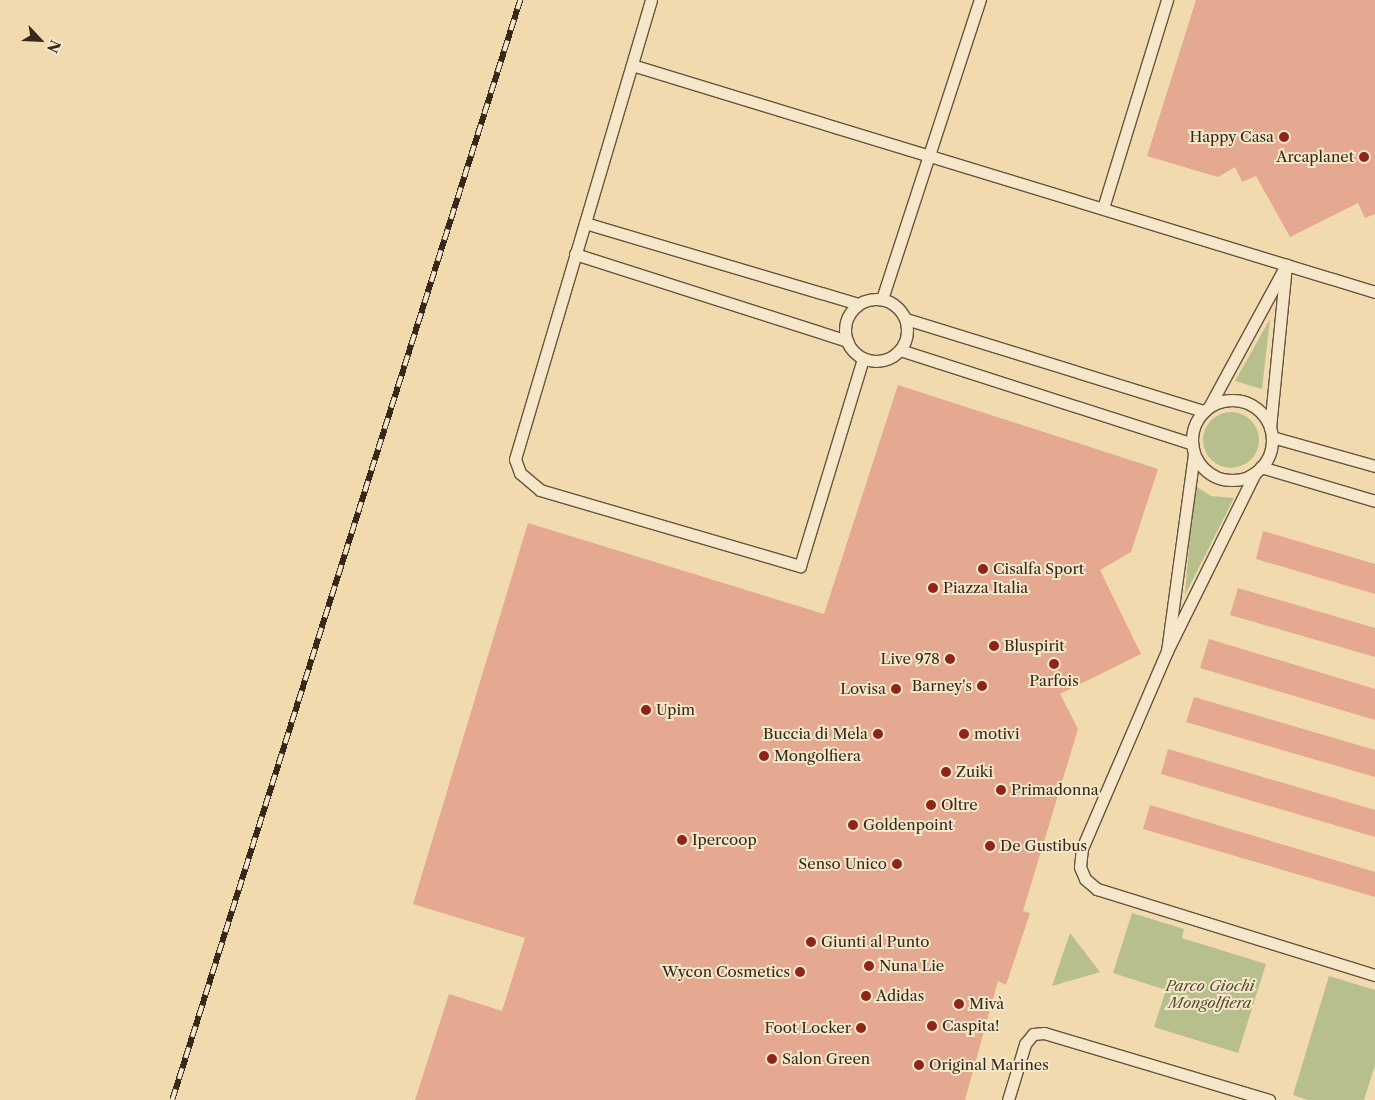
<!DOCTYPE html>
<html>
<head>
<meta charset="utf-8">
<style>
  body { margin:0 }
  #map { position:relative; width:1375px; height:1100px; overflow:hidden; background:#f1daae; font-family:"Libre Caslon Text",serif }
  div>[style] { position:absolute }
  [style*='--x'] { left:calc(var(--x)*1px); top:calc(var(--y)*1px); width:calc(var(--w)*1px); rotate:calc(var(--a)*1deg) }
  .green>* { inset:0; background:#b7c08c }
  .round { border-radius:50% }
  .building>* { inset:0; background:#e5a890 }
  .roads { filter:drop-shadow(1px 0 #66543e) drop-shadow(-1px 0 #66543e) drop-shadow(0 1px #66543e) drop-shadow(0 -1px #66543e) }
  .lane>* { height:11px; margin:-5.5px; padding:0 5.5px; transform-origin:5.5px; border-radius:5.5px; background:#f6e7ca }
  .lane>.ring { margin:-5.5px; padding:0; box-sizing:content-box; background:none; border:11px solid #f6e7ca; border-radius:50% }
  .rail>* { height:5.5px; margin-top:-2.75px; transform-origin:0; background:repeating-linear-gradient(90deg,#f6e7ca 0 11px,#372819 0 22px); box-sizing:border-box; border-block:1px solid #372819 }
  .dots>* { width:14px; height:14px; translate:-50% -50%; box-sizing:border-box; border:2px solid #f6e7ca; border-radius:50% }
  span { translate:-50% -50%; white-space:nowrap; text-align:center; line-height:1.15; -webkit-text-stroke:4px #f6e7ca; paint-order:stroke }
  .poi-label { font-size:15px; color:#372819 }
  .right { translate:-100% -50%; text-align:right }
  .left { translate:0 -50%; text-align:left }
  .park-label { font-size:15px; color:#574e36; font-style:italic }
  .north { position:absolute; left:15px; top:15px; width:50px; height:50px; -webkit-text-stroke:4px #f6e7ca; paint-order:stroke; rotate:115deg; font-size:14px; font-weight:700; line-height:20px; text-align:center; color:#372819 }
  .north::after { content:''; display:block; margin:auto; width:18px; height:22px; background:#372819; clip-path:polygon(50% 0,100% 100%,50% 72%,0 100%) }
</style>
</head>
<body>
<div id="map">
  <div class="green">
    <div style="clip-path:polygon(1270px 319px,1262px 389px,1235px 381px)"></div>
    <div class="round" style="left:1203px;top:412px;width:56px;height:56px"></div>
    <div style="clip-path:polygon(1194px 485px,1211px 496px,1234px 498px,1185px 595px)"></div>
    <div style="clip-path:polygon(1132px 913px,1184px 929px,1182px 938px,1266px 964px,1238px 1053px,1154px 1027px,1166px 990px,1113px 973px)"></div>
    <div style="clip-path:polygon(1070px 933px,1100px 972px,1052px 986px)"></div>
    <div style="clip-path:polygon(1329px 976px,1375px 990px,1375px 1065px,1364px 1100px,1308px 1100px,1293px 1095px)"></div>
  </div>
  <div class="building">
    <div style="clip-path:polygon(1196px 0,1375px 0,1375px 214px,1365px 218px,1358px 203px,1290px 237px,1256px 176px,1242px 182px,1235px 167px,1218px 177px,1147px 156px)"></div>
    <div style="clip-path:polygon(898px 385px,1158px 469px,1131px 552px,1100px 570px,1141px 654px,1060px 694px,1078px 729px,1023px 911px,1030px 913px,1006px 985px,998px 981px,965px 1100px,415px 1100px,449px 994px,502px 1011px,525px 938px,413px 904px,528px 523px,824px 614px)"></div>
    <div style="clip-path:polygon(1263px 531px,1375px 564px,1375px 594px,1256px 559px)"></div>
    <div style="clip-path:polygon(1238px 588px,1375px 628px,1375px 657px,1230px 615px)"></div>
    <div style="clip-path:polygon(1209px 639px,1375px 689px,1375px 720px,1200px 668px)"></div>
    <div style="clip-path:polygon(1194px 697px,1375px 750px,1375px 777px,1186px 722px)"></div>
    <div style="clip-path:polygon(1168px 749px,1375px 810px,1375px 837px,1161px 774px)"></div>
    <div style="clip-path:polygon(1150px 805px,1375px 872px,1375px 897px,1143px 829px)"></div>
  </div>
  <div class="roads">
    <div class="lane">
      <div style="--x:651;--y:0;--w:479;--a:106.5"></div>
      <div style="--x:515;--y:459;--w:15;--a:70"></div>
      <div style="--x:520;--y:473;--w:26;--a:40"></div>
      <div style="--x:540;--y:490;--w:271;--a:16.3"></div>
      <div style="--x:800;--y:566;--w:217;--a:-73.1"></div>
      <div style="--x:632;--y:65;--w:777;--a:16.99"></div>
      <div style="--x:1103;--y:208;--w:218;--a:-72.9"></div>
      <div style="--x:585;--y:223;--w:285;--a:16.5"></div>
      <div style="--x:575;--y:254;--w:286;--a:17.7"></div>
      <div class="ring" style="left:845px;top:299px;width:51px;height:51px"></div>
      <div style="--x:882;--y:299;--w:315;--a:-71.9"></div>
      <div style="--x:906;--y:319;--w:312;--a:17.2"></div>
      <div style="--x:900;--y:350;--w:307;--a:17.8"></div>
      <div class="ring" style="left:1192px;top:400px;width:69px;height:69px"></div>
      <div style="--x:1209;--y:407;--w:162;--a:-61.5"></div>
      <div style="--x:1286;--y:265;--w:164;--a:95.6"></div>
      <div style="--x:1272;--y:437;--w:107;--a:15.7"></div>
      <div style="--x:1194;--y:454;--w:199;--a:97.8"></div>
      <div style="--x:1167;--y:651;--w:199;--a:-63.7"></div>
      <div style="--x:1261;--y:467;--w:119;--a:16.6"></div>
      <div style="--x:1167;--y:651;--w:215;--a:113.3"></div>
      <div style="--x:1082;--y:848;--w:19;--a:96"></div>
      <div style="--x:1080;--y:867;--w:13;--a:67"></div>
      <div style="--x:1085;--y:879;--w:16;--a:40"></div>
      <div style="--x:1097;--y:889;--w:291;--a:17.2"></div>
      <div style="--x:1008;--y:1100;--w:59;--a:-73.1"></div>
      <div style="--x:1025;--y:1044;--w:13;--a:-51"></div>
      <div style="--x:1033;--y:1034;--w:11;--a:-5"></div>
      <div style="--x:1044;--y:1033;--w:235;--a:16.6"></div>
    </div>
  </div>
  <div class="rail">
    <div style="--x:172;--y:1100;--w:1154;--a:-72.44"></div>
  </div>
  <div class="dots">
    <div style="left:1284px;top:137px;background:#8f2418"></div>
    <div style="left:1364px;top:157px;background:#8f2418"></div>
    <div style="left:983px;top:569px;background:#8f2418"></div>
    <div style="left:933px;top:588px;background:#8f2418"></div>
    <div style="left:994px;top:646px;background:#8f2418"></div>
    <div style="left:950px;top:659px;background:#8f2418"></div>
    <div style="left:1054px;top:664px;background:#8f2418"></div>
    <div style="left:982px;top:686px;background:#8f2418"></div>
    <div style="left:896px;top:689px;background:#8f2418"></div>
    <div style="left:646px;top:710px;background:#8f2418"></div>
    <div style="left:878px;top:734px;background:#8f2418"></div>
    <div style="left:964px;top:734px;background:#8f2418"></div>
    <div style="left:764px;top:756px;background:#8f2418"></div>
    <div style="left:946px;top:772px;background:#8f2418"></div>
    <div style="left:1001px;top:790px;background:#8f2418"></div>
    <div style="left:931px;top:805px;background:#8f2418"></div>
    <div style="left:853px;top:825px;background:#8f2418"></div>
    <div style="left:682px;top:840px;background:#8f2418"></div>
    <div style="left:990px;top:846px;background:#8f2418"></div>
    <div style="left:897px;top:864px;background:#8f2418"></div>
    <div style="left:811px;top:942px;background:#8f2418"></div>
    <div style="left:869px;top:966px;background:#8f2418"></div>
    <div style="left:800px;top:972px;background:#8f2418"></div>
    <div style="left:866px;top:996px;background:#8f2418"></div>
    <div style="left:959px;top:1004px;background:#8f2418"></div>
    <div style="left:932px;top:1026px;background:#8f2418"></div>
    <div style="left:861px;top:1028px;background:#8f2418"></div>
    <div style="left:772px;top:1059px;background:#8f2418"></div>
    <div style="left:919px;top:1065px;background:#8f2418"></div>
  </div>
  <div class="poi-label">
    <span class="right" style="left:1274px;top:137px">Happy Casa</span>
    <span class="right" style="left:1354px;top:157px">Arcaplanet</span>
    <span class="left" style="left:993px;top:569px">Cisalfa Sport</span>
    <span class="left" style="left:943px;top:588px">Piazza Italia</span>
    <span class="left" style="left:1004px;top:646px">Bluspirit</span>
    <span class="right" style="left:940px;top:659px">Live 978</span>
    <span style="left:1054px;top:681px">Parfois</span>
    <span class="right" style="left:972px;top:686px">Barney's</span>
    <span class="right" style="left:886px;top:689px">Lovisa</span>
    <span class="left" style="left:656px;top:710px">Upim</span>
    <span class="right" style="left:868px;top:734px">Buccia di Mela</span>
    <span class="left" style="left:974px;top:734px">motivi</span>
    <span class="left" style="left:774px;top:756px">Mongolfiera</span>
    <span class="left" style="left:956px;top:772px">Zuiki</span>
    <span class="left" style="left:1011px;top:790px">Primadonna</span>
    <span class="left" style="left:941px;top:805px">Oltre</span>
    <span class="left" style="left:863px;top:825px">Goldenpoint</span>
    <span class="left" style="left:692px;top:840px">Ipercoop</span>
    <span class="left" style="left:1000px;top:846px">De Gustibus</span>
    <span class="right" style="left:887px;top:864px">Senso Unico</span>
    <span class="left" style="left:821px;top:942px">Giunti al Punto</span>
    <span class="left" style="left:879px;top:966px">Nuna Lie</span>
    <span class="right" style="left:790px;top:972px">Wycon Cosmetics</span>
    <span class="left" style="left:876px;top:996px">Adidas</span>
    <span class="left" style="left:969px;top:1004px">Mivà</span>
    <span class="left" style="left:942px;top:1026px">Caspita!</span>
    <span class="right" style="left:851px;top:1028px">Foot Locker</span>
    <span class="left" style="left:782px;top:1059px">Salon Green</span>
    <span class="left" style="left:929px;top:1065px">Original Marines</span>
  </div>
  <div class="park-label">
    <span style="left:1210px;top:994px">Parco Giochi<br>Mongolfiera</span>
  </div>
  <div class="north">N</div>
</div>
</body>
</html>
